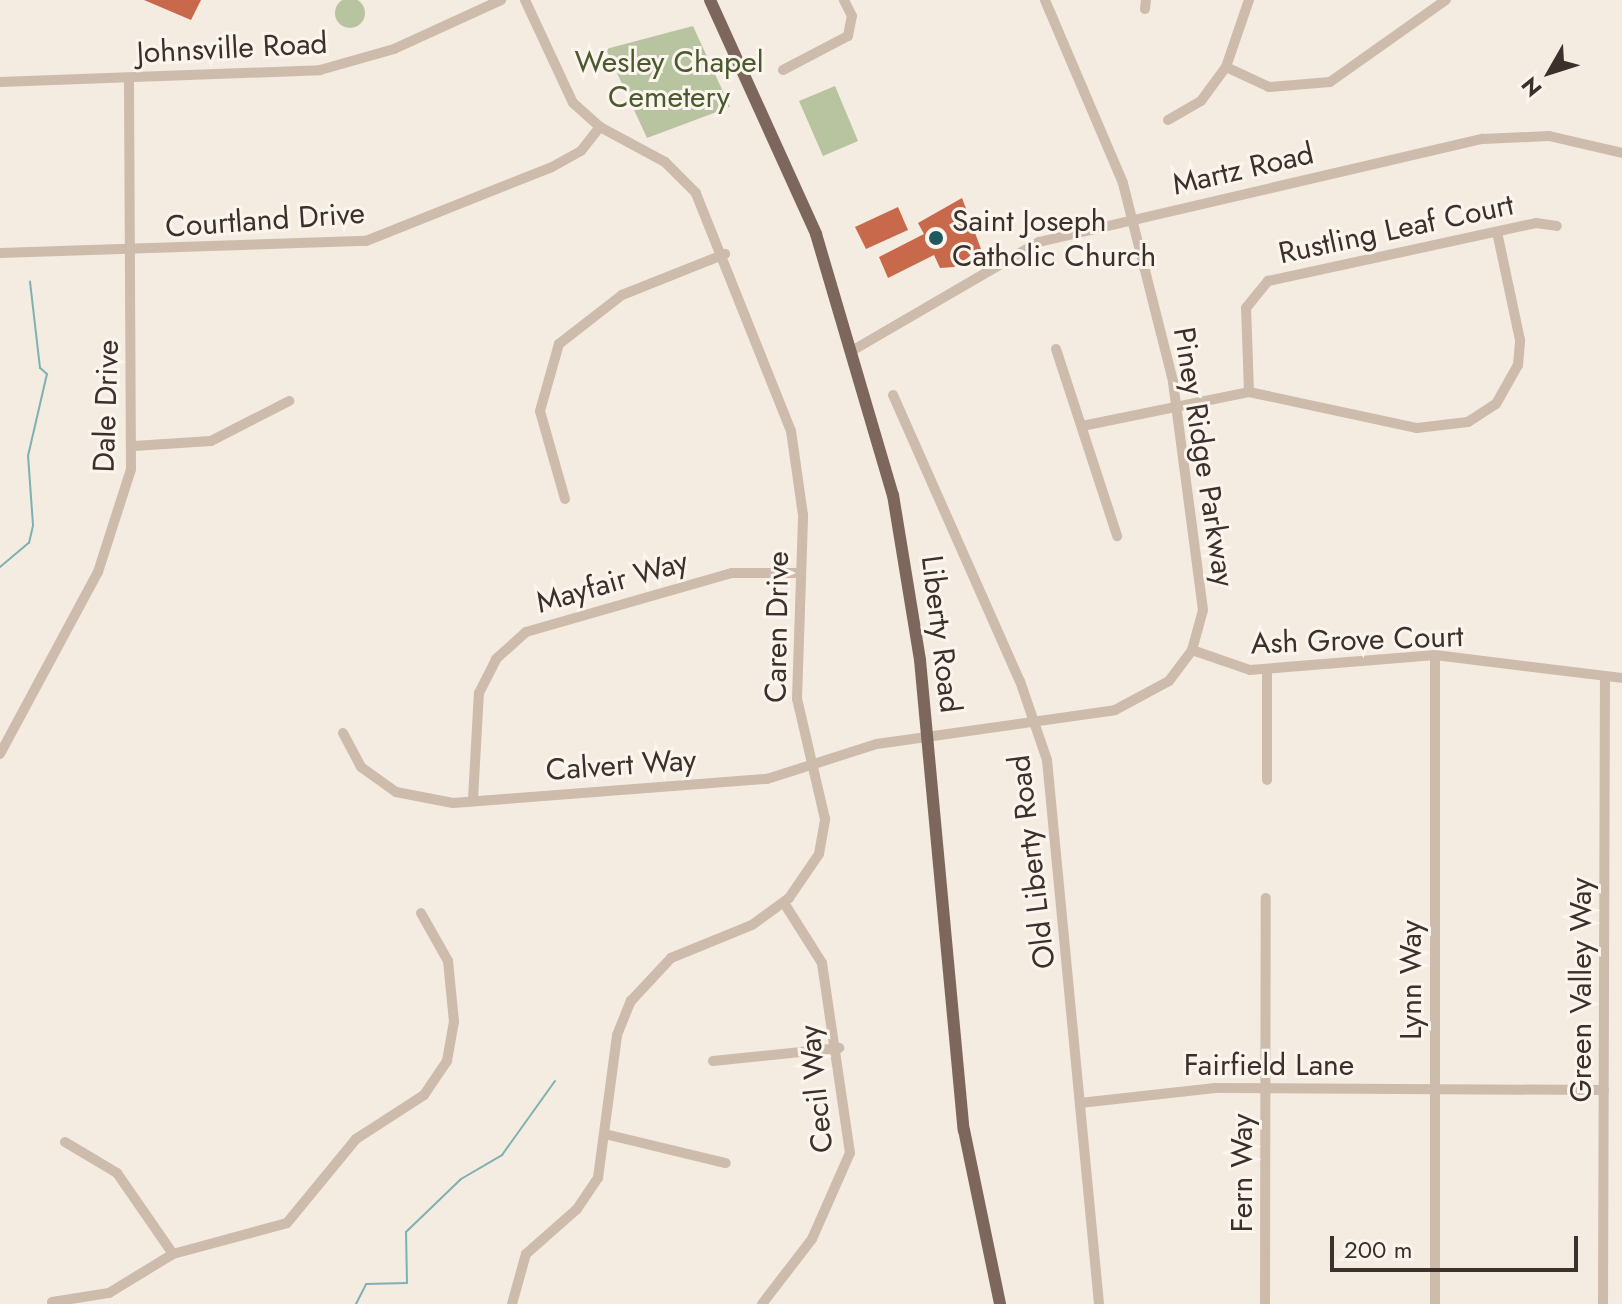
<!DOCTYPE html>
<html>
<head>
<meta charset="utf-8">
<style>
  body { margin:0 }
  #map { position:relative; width:1622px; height:1304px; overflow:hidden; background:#f4ebe1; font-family:Jost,sans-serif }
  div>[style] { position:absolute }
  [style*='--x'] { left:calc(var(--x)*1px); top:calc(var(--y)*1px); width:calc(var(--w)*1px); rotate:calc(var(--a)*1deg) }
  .green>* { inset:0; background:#b8c4a0 }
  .round { border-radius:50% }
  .stream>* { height:2px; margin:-1px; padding:0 1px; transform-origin:1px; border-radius:1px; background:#7fb0b2 }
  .building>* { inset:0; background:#c8694b }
  .minor>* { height:10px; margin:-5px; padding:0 5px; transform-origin:5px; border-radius:5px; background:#cdbbac }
  .major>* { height:12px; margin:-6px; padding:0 6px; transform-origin:6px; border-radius:6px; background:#7d675c }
  .dots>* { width:22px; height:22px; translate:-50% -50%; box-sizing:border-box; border:4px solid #fbf5ee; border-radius:50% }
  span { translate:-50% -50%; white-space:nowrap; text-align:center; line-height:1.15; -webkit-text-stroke:6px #fbf5ee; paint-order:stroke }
  .street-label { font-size:30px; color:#3b302b }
  .park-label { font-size:30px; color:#4a5a2e }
  .poi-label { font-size:30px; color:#3b302b }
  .left { translate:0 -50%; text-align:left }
  .north { position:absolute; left:1510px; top:32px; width:80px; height:80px; -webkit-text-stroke:6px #fbf5ee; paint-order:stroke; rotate:231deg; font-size:22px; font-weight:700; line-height:32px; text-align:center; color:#3b302b }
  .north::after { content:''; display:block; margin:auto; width:28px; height:36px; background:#3b302b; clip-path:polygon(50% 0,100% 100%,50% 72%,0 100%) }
  .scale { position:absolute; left:1330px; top:1236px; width:248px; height:36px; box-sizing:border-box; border:4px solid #3b302b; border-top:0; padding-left:10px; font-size:24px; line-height:28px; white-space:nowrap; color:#3b302b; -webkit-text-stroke:6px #fbf5ee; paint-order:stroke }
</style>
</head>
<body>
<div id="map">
  <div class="green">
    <div class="round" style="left:335px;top:-2px;width:30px;height:30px"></div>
    <div style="clip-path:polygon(693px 26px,730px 107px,647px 138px,606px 49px)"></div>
    <div style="clip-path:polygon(835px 86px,858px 141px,823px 156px,799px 101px)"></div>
  </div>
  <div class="stream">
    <div style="--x:0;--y:567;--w:38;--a:-40"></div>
    <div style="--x:29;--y:543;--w:18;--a:-77"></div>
    <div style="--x:33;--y:525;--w:69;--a:-94.1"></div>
    <div style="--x:28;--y:456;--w:84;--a:-77"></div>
    <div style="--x:47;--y:374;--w:9;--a:-139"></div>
    <div style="--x:40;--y:368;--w:87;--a:-96.6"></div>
    <div style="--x:356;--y:1304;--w:22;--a:-63"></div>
    <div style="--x:366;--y:1284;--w:41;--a:-1.4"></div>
    <div style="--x:407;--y:1283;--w:51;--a:-91.1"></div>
    <div style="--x:406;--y:1232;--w:76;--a:-43.9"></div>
    <div style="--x:461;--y:1179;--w:48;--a:-30.3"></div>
    <div style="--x:502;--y:1155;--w:91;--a:-54.4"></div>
  </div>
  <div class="building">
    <div style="clip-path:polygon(144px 0,201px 0,191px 20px)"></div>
    <div style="clip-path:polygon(962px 198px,981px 249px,954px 267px,940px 268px,934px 255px,888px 278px,879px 257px,924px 234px,918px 223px)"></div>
    <div style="clip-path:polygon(898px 207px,908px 230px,866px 249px,855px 227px)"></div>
  </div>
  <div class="minor">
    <div style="--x:1145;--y:9;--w:9;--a:-84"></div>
    <div style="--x:1226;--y:67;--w:47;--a:24.9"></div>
    <div style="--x:1269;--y:87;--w:61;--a:-4.7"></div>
    <div style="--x:1330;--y:82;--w:142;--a:-35.3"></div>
    <div style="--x:783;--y:70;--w:73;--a:-27.6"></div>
    <div style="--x:848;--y:36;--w:20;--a:-79"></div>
    <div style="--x:852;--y:16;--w:18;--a:-117"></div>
    <div style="--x:0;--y:82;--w:320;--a:-2.1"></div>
    <div style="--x:320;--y:70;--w:77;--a:-15.8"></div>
    <div style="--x:394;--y:49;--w:118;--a:-24.6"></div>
    <div style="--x:1168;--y:120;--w:38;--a:-30"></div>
    <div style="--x:1201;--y:101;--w:42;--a:-53.7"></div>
    <div style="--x:1226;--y:67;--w:71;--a:-71.1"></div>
    <div style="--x:0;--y:253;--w:366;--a:-1.9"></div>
    <div style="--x:366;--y:241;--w:200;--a:-21.7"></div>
    <div style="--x:552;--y:167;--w:33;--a:-29"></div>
    <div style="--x:581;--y:151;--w:31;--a:-52"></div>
    <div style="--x:855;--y:349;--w:213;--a:-30.2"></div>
    <div style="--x:1039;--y:242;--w:456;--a:-13.1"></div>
    <div style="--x:1483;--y:139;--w:66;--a:-2.6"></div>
    <div style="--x:1549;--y:136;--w:75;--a:13.1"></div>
    <div style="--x:1056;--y:349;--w:197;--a:71.9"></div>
    <div style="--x:1249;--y:392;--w:84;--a:-92"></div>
    <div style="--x:1246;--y:308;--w:35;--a:-51"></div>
    <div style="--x:1268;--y:281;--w:274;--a:-12.2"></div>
    <div style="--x:1536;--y:223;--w:21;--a:8"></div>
    <div style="--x:893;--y:395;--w:313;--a:66.1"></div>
    <div style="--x:1020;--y:681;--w:83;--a:71.1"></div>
    <div style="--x:1047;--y:760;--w:546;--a:84.54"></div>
    <div style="--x:1082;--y:426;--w:170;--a:-11.5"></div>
    <div style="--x:1249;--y:392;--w:172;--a:12.1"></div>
    <div style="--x:1417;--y:428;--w:51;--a:-6.7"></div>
    <div style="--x:1468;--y:422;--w:33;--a:-33"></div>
    <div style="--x:1496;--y:404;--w:45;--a:-60.6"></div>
    <div style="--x:1518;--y:365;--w:25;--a:-85"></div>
    <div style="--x:1520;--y:340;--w:110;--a:-102"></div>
    <div style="--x:134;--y:446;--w:77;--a:-3.7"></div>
    <div style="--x:211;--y:441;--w:88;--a:-27.1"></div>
    <div style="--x:565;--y:499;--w:91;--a:-105.9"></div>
    <div style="--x:540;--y:411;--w:70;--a:-74.2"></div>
    <div style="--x:559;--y:344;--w:80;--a:-37.9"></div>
    <div style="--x:622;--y:295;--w:111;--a:-21.7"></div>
    <div style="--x:1192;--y:650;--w:61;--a:19"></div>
    <div style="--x:1250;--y:670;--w:186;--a:-4.6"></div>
    <div style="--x:1435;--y:655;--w:188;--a:7"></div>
    <div style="--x:1267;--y:671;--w:109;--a:90"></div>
    <div style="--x:343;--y:733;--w:38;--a:62"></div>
    <div style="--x:361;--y:767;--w:43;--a:35.5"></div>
    <div style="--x:396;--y:792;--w:58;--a:10.9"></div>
    <div style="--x:453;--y:803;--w:315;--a:-4.4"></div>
    <div style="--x:767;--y:779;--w:115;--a:-17.7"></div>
    <div style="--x:877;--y:744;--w:240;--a:-8.1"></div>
    <div style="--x:1115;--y:710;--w:61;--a:-28.2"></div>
    <div style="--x:1169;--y:681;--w:39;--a:-53"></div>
    <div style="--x:1192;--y:650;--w:41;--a:-74.6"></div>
    <div style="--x:1203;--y:610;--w:231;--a:-97.5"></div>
    <div style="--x:1173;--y:381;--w:204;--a:-104.2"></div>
    <div style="--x:1123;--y:183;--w:199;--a:-113.1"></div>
    <div style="--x:0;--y:754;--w:207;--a:-61.7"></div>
    <div style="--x:98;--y:572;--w:108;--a:-72.2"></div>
    <div style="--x:131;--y:469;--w:391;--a:-90.3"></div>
    <div style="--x:473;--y:799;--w:106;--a:-86.8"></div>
    <div style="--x:479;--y:693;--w:38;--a:-63"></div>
    <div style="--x:496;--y:659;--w:40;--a:-42"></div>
    <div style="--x:526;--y:632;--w:214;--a:-16"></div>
    <div style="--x:732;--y:573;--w:67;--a:0"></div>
    <div style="--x:713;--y:1061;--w:127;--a:-5.9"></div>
    <div style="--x:1080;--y:1103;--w:136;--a:-6.3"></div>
    <div style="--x:1215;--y:1088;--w:389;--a:0.3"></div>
    <div style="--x:609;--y:1135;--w:120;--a:13.5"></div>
    <div style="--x:65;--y:1142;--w:61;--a:30.8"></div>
    <div style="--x:117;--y:1173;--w:98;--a:55.3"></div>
    <div style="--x:52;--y:1302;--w:58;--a:-9"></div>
    <div style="--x:109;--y:1293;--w:75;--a:-31.4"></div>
    <div style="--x:173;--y:1254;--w:118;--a:-15.2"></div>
    <div style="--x:287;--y:1223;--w:109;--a:-50.6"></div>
    <div style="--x:356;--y:1139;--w:81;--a:-32.9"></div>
    <div style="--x:424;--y:1095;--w:41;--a:-55.9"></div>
    <div style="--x:447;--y:1061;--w:40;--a:-80"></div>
    <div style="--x:454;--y:1022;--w:61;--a:-95.6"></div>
    <div style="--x:448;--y:961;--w:55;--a:-119.4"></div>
    <div style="--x:512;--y:1304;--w:52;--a:-74.4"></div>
    <div style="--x:526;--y:1254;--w:68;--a:-41.4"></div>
    <div style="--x:577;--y:1209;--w:37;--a:-56"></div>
    <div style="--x:598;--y:1178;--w:144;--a:-82.4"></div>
    <div style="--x:617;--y:1035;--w:37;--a:-68"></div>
    <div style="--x:631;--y:1001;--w:59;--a:-47.1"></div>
    <div style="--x:671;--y:958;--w:87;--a:-22.2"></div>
    <div style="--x:752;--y:925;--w:46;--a:-36.1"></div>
    <div style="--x:789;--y:898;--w:53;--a:-55.7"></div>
    <div style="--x:819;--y:854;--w:36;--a:-80"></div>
    <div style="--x:825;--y:819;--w:123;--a:-103.1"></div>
    <div style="--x:797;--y:699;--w:184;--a:-88.1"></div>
    <div style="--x:803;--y:515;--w:85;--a:-98.1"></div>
    <div style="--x:791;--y:431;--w:256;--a:-111.8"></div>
    <div style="--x:696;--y:193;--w:44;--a:-135"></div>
    <div style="--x:665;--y:162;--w:74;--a:-151.7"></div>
    <div style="--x:600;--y:127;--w:36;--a:-138"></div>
    <div style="--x:573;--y:103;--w:114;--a:-115"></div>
    <div style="--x:762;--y:1304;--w:82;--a:-52.4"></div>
    <div style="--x:812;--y:1239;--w:94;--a:-66.2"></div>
    <div style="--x:850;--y:1153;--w:192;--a:-98.4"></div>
    <div style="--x:822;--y:963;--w:71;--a:-122.3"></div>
    <div style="--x:1265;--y:1304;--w:406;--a:-89.9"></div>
    <div style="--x:1435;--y:1304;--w:649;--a:-90"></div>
    <div style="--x:1603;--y:1304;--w:627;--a:-89.82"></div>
  </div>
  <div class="major">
    <div style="--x:710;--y:0;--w:257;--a:65.6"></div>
    <div style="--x:816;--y:234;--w:272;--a:73.6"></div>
    <div style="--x:893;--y:495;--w:167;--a:80.7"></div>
    <div style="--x:920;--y:660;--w:472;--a:84.7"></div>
    <div style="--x:964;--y:1130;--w:178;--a:78.3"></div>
  </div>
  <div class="dots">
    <div style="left:936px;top:238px;background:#1f5a5e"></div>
  </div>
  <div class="street-label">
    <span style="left:232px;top:48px;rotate:-3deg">Johnsville Road</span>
    <span style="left:1243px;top:169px;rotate:-13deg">Martz Road</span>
    <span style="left:265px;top:220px;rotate:-4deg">Courtland Drive</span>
    <span style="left:1396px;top:229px;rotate:-12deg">Rustling Leaf Court</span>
    <span style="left:106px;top:406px;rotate:-88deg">Dale Drive</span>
    <span style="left:1204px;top:457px;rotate:81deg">Piney Ridge Parkway</span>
    <span style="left:612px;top:582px;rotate:-16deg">Mayfair Way</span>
    <span style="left:777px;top:627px;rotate:-89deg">Caren Drive</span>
    <span style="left:941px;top:634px;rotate:83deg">Liberty Road</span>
    <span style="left:1357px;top:640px;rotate:-2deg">Ash Grove Court</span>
    <span style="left:621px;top:765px;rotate:-4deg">Calvert Way</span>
    <span style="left:1032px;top:862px;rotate:-97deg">Old Liberty Road</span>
    <span style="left:1411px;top:980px;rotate:-90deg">Lynn Way</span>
    <span style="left:1581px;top:990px;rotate:-90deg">Green Valley Way</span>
    <span style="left:1269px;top:1065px">Fairfield Lane</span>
    <span style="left:816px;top:1089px;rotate:-96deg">Cecil Way</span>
    <span style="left:1242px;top:1173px;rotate:-90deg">Fern Way</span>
  </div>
  <div class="park-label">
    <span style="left:669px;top:79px">Wesley Chapel<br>Cemetery</span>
  </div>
  <div class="poi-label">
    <span class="left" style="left:952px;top:238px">Saint Joseph<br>Catholic Church</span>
  </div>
  <div class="north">N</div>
  <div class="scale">200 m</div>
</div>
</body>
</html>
